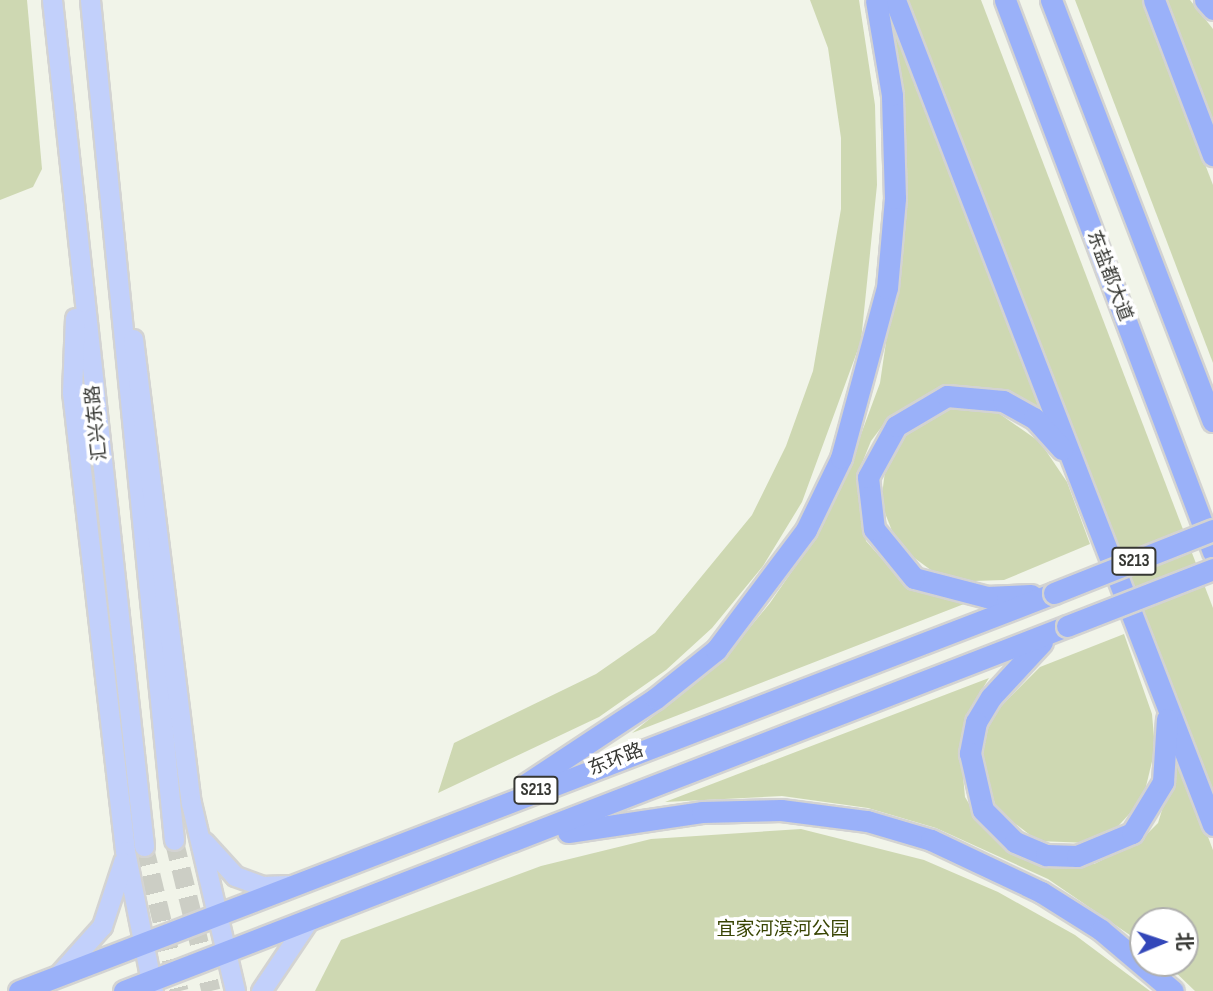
<!DOCTYPE html>
<html>
<head>
<meta charset="utf-8">
<style>
  body { margin:0 }
  #map { position:relative; width:1213px; height:991px; overflow:hidden; background:#f1f4e9; font-family:"Sofia Sans Condensed","Noto Sans SC",sans-serif }
  div>[style] { position:absolute }
  [style*='--x'] { left:calc(var(--x)*1px); top:calc(var(--y)*1px); width:calc(var(--w)*1px); rotate:calc(var(--a)*1deg) }
  .green>* { inset:0; background:#ced8b2 }
  .major-tunnel>* { height:19px; margin-top:-9.5px; transform-origin:0; background:repeating-linear-gradient(90deg,#cccec5 0 19px,transparent 0 29px) }
  .roads { filter:drop-shadow(2px 0 #d3d3d2) drop-shadow(-2px 0 #d3d3d2) drop-shadow(0 2px #d3d3d2) drop-shadow(0 -2px #d3d3d2) }
  .major>* { height:19px; margin:-9.5px; padding:0 9.5px; transform-origin:9.5px; border-radius:9.5px; background:#c2d0fb }
  .highway>* { height:21px; margin:-10.5px; padding:0 10.5px; transform-origin:10.5px; border-radius:10.5px; background:#9ab1f9 }
  .bridges { filter:drop-shadow(2px 0 #d3d3d2) drop-shadow(-2px 0 #d3d3d2) drop-shadow(0 2px #d3d3d2) drop-shadow(0 -2px #d3d3d2) }
  .highway-bridge>* { height:21px; margin:-10.5px; padding:0 10.5px; transform-origin:10.5px; border-radius:10.5px; background:#9ab1f9 }
  span { translate:-50% -50%; white-space:nowrap; text-align:center; line-height:1.15; -webkit-text-stroke:7px #fff; paint-order:stroke }
  .shield-label span { padding:2px 5px; background:#fff; border:2px solid; border-radius:5px; -webkit-text-stroke-width:0 }
  .shield-label { font-size:18px; color:#363733; font-weight:700 }
  .street-label { font-size:19px; color:#363733 }
  .park-label { font-size:19px; color:#394504 }
  .north { position:absolute; left:1129px; top:907px; width:70px; height:70px; box-sizing:border-box; background:#fff; border:2px solid #afafad; border-radius:50%; rotate:88deg; font-size:19px; font-weight:700; line-height:28px; text-align:center; color:#363733 }
  .north::after { content:''; display:block; margin:auto; width:24px; height:32px; background:#3347b9; clip-path:polygon(50% 0,100% 100%,50% 72%,0 100%) }
</style>
</head>
<body>
<div id="map">
  <div class="green">
    <div style="clip-path:polygon(0 0,27px 0,42px 169px,33px 187px,0 200px)"></div>
    <div style="clip-path:polygon(810px 0,859px 0,875px 105px,877px 185px,861px 341px,802px 502px,763px 566px,712px 628px,666px 670px,599px 717px,438px 793px,454px 743px,596px 674px,655px 633px,752px 515px,786px 446px,813px 371px,841px 209px,841px 138px,828px 48px)"></div>
    <div style="clip-path:polygon(907px 0,981px 0,1213px 608px,1213px 797px)"></div>
    <div style="clip-path:polygon(1075px 0,1142px 0,1213px 185px,1213px 363px)"></div>
    <div style="clip-path:polygon(1164px 0,1190px 0,1213px 29px,1213px 129px)"></div>
    <div style="clip-path:polygon(894px 19px,1045px 415px,1011px 391px,944px 385px,889px 417px,871px 441px,858px 473px,866px 541px,908px 588px,964px 604px,632px 733px,722px 661px,770px 603px,815px 538px,850px 464px,880px 383px,907px 199px)"></div>
    <div style="clip-path:polygon(973px 405px,997px 412px,1040px 442px,1067px 482px,1090px 544px,1004px 580px,973px 581px,939px 576px,898px 546px,881px 503px,887px 455px,903px 433px,946px 406px)"></div>
    <div style="clip-path:polygon(1124px 634px,1152px 714px,1155px 749px,1143px 799px,1110px 835px,1089px 843px,1038px 841px,997px 810px,981px 760px,983px 734px,996px 711px,1040px 667px)"></div>
    <div style="clip-path:polygon(989px 678px,967px 714px,960px 742px,965px 797px,981px 824px,1024px 857px,1048px 865px,1094px 864px,1139px 842px,1158px 823px,1178px 758px,1213px 850px,1213px 991px,1195px 991px,1166px 963px,1185px 963px,1185px 921px,1143px 921px,1143px 944px,1048px 879px,936px 828px,868px 808px,782px 796px,665px 802px)"></div>
    <div style="clip-path:polygon(801px 829px,924px 860px,998px 892px,1075px 935px,1150px 991px,315px 991px,341px 940px,541px 866px,651px 839px)"></div>
  </div>
  <div class="major-tunnel">
    <div style="--x:174;--y:840;--w:155;--a:76.2"></div>
    <div style="--x:144;--y:846;--w:149;--a:76.4"></div>
  </div>
  <div class="roads">
    <div class="major">
      <div style="--x:52;--y:0;--w:851;--a:83.79"></div>
      <div style="--x:90;--y:0;--w:844;--a:84.29"></div>
      <div style="--x:75;--y:318;--w:74;--a:92.3"></div>
      <div style="--x:72;--y:392;--w:462;--a:83.4"></div>
      <div style="--x:125;--y:851;--w:143;--a:78.7"></div>
      <div style="--x:133;--y:339;--w:468;--a:82.9"></div>
      <div style="--x:191;--y:803;--w:193;--a:76.8"></div>
      <div style="--x:204;--y:842;--w:46;--a:47.6"></div>
      <div style="--x:235;--y:876;--w:29;--a:20"></div>
      <div style="--x:262;--y:886;--w:27;--a:-2"></div>
      <div style="--x:60;--y:973;--w:63;--a:-48.2"></div>
      <div style="--x:102;--y:926;--w:67;--a:-71.8"></div>
      <div style="--x:261;--y:991;--w:84;--a:-56.1"></div>
    </div>
    <div class="highway">
      <div style="--x:895;--y:0;--w:884;--a:68.92"></div>
      <div style="--x:1005;--y:0;--w:590;--a:69.35"></div>
      <div style="--x:1051;--y:0;--w:451;--a:69"></div>
      <div style="--x:1154;--y:0;--w:166;--a:69.2"></div>
      <div style="--x:1205;--y:0;--w:12;--a:48"></div>
      <div style="--x:1031;--y:595;--w:44;--a:177.4"></div>
      <div style="--x:987;--y:597;--w:75;--a:-165.4"></div>
      <div style="--x:914;--y:578;--w:63;--a:-129.2"></div>
      <div style="--x:874;--y:529;--w:52;--a:-96.6"></div>
      <div style="--x:868;--y:477;--w:58;--a:-61.2"></div>
      <div style="--x:896;--y:426;--w:59;--a:-30.5"></div>
      <div style="--x:947;--y:396;--w:56;--a:5.1"></div>
      <div style="--x:1003;--y:401;--w:35;--a:29"></div>
      <div style="--x:1034;--y:418;--w:42;--a:47.9"></div>
      <div style="--x:1042;--y:642;--w:75;--a:132.8"></div>
      <div style="--x:991;--y:697;--w:29;--a:121"></div>
      <div style="--x:976;--y:722;--w:32;--a:101"></div>
      <div style="--x:970;--y:753;--w:58;--a:77.2"></div>
      <div style="--x:983;--y:810;--w:45;--a:45"></div>
      <div style="--x:1015;--y:842;--w:34;--a:23"></div>
      <div style="--x:1046;--y:855;--w:31;--a:2"></div>
      <div style="--x:1077;--y:856;--w:60;--a:-22.7"></div>
      <div style="--x:1132;--y:833;--w:60;--a:-58.7"></div>
      <div style="--x:1163;--y:782;--w:63;--a:-86.4"></div>
      <div style="--x:526;--y:784;--w:156;--a:-33.5"></div>
      <div style="--x:656;--y:698;--w:77;--a:-38.7"></div>
      <div style="--x:716;--y:650;--w:150;--a:-53.1"></div>
      <div style="--x:806;--y:530;--w:80;--a:-64.1"></div>
      <div style="--x:841;--y:458;--w:176;--a:-74.9"></div>
      <div style="--x:887;--y:288;--w:90;--a:-84.9"></div>
      <div style="--x:895;--y:198;--w:103;--a:-91.7"></div>
      <div style="--x:892;--y:95;--w:96;--a:-99.6"></div>
      <div style="--x:568;--y:832;--w:135;--a:-8.5"></div>
      <div style="--x:702;--y:812;--w:79;--a:-1.5"></div>
      <div style="--x:781;--y:810;--w:87;--a:7.3"></div>
      <div style="--x:867;--y:821;--w:67;--a:16.5"></div>
      <div style="--x:931;--y:840;--w:122;--a:25.3"></div>
      <div style="--x:1041;--y:892;--w:71;--a:32.3"></div>
      <div style="--x:1101;--y:930;--w:94;--a:40.3"></div>
      <div style="--x:19;--y:991;--w:1109;--a:-21.03"></div>
      <div style="--x:124;--y:991;--w:1011;--a:-21.16"></div>
    </div>
  </div>
  <div class="bridges">
    <div class="highway-bridge">
      <div style="--x:1054;--y:593;--w:171;--a:-21.6"></div>
      <div style="--x:1067;--y:626;--w:157;--a:-21.3"></div>
    </div>
  </div>
  <div class="shield-label">
    <span style="left:1134px;top:561px">S213</span>
    <span style="left:536px;top:790px">S213</span>
  </div>
  <div class="street-label">
    <span style="left:1109px;top:276px;rotate:69deg">东盐都大道</span>
    <span style="left:97px;top:423px;rotate:-96deg">汇兴东路</span>
    <span style="left:616px;top:760px;rotate:-21deg">东环路</span>
  </div>
  <div class="park-label">
    <span style="left:783px;top:930px">宜家河滨河公园</span>
  </div>
  <div class="north">北</div>
</div>
</body>
</html>
